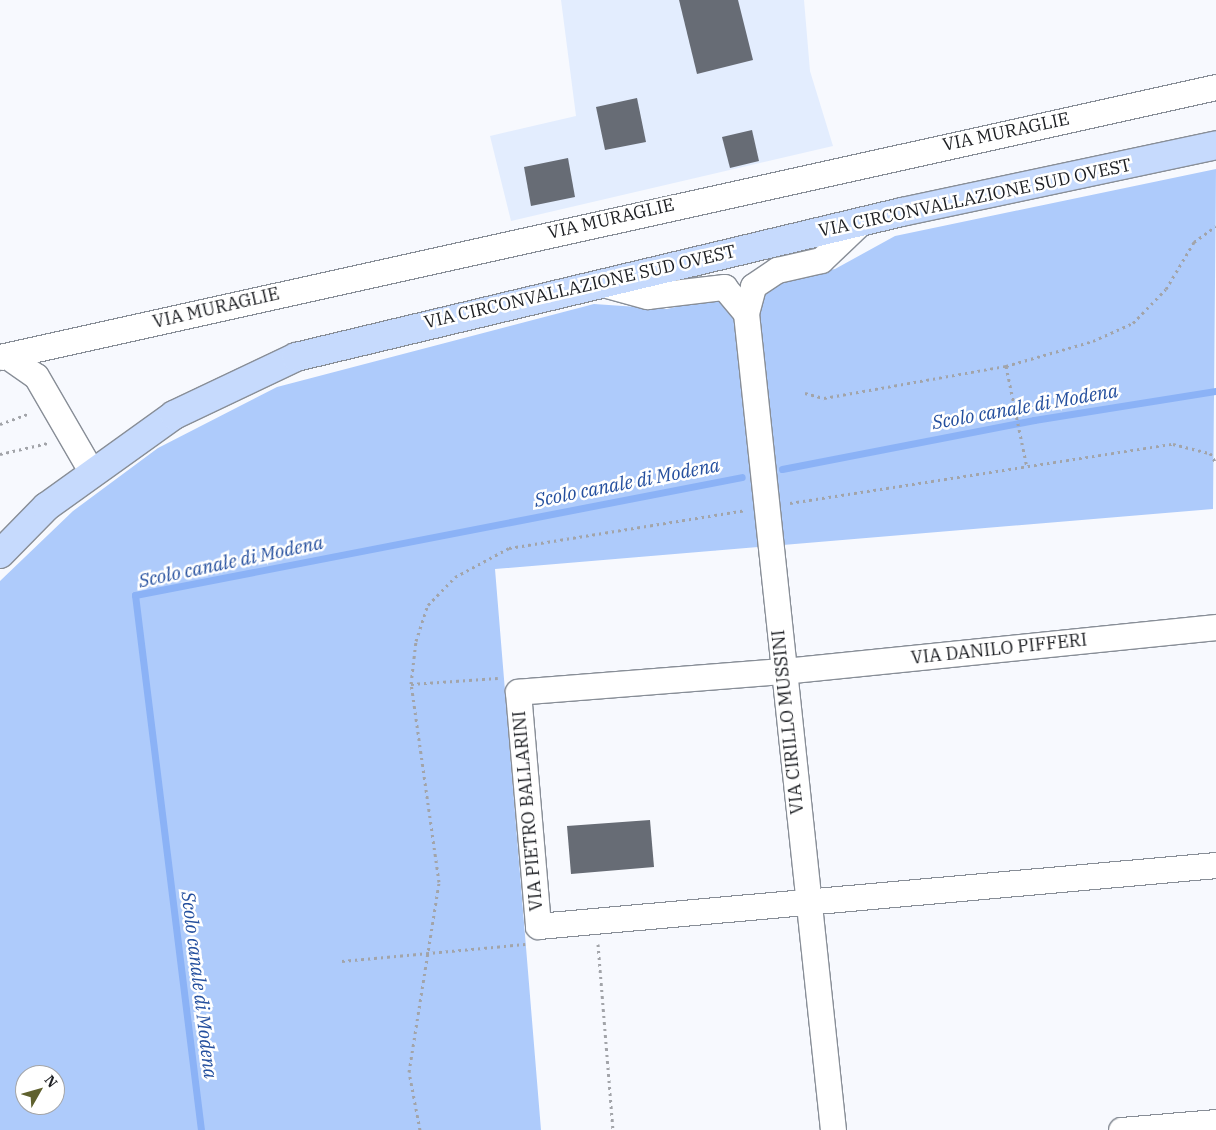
<!DOCTYPE html>
<html>
<head>
<meta charset="utf-8">
<style>
  body { margin:0 }
  #map { position:relative; width:1216px; height:1130px; overflow:hidden; background:#f7f9fe; font-family:"IBM Plex Serif",serif }
  div>[style] { position:absolute }
  [style*='--x'] { left:calc(var(--x)*1px); top:calc(var(--y)*1px); width:calc(var(--w)*1px); rotate:calc(var(--a)*1deg) }
  .built>* { inset:0; background:#e3edfe }
  .green>* { inset:0; background:#aecbfb }
  .stream>* { height:7px; margin:-3.5px; padding:0 3.5px; transform-origin:3.5px; border-radius:3.5px; background:#8bb2f6 }
  .building>* { inset:0; background:#676c75 }
  .path>* { height:3px; margin-top:-1.5px; transform-origin:0; background:repeating-linear-gradient(90deg,#a2a4a9 0 2.5px,transparent 0 6.5px) }
  .roads { filter:drop-shadow(1px 0 #888e97) drop-shadow(-1px 0 #888e97) drop-shadow(0 1px #888e97) drop-shadow(0 -1px #888e97) }
  .minor>* { height:25px; margin:-12.5px; padding:0 12.5px; transform-origin:12.5px; border-radius:12.5px; background:#fff }
  .major>* { height:28px; margin:-14px; padding:0 14px; transform-origin:14px; border-radius:14px; background:#c6dafd }
  span { translate:-50% -50%; white-space:nowrap; text-align:center; line-height:1.15; -webkit-text-stroke:5px #fff; paint-order:stroke }
  .street-label { font-size:18px; color:#1c1e22 }
  .water-label { font-size:19px; color:#244f9e; font-style:italic }
  .north { position:absolute; left:15px; top:1065px; width:50px; height:50px; box-sizing:border-box; background:#fff; border:1px solid #a4a5a7; border-radius:50%; rotate:52deg; font-size:14px; font-weight:700; line-height:20px; text-align:center; color:#1c1e22 }
  .north::after { content:''; display:block; margin:auto; width:18px; height:22px; background:#5f612e; clip-path:polygon(50% 0,100% 100%,50% 72%,0 100%) }
</style>
</head>
<body>
<div id="map">
  <div class="built">
    <div style="clip-path:polygon(561px 0,804px 0,810px 71px,833px 146px,511px 221px,490px 136px,576px 116px)"></div>
  </div>
  <div class="green">
    <div style="clip-path:polygon(evenodd,1216px 169px,1213px 509px,495px 569px,541px 1130px,0 1130px,0 581px,73px 511px,158px 448px,277px 387px,594px 304px,667px 309px,713px 298px,732px 308px,762px 296px,783px 280px,835px 269px,895px 236px,1216px 169px,25px 1075px,55px 1075px,55px 1105px,25px 1105px,25px 1075px)"></div>
  </div>
  <div class="stream">
    <div style="--x:782;--y:469;--w:257;--a:-11"></div>
    <div style="--x:1034;--y:420;--w:184;--a:-9.1"></div>
    <div style="--x:201;--y:1130;--w:539;--a:-97.03"></div>
    <div style="--x:135;--y:595;--w:618;--a:-11"></div>
  </div>
  <div class="building">
    <div style="clip-path:polygon(679px 0,738px 0,753px 60px,697px 74px)"></div>
    <div style="clip-path:polygon(637px 98px,646px 142px,605px 150px,596px 107px)"></div>
    <div style="clip-path:polygon(752px 130px,759px 161px,730px 168px,722px 137px)"></div>
    <div style="clip-path:polygon(568px 158px,575px 197px,531px 206px,524px 167px)"></div>
    <div style="clip-path:polygon(650px 820px,654px 867px,571px 874px,567px 826px)"></div>
  </div>
  <div class="path">
    <div style="--x:1006;--y:366;--w:103;--a:78.3"></div>
    <div style="--x:805;--y:393;--w:20;--a:15"></div>
    <div style="--x:824;--y:398;--w:185;--a:-10"></div>
    <div style="--x:1006;--y:366;--w:91;--a:-16"></div>
    <div style="--x:1093;--y:341;--w:44;--a:-24.2"></div>
    <div style="--x:1133;--y:323;--w:47;--a:-45.9"></div>
    <div style="--x:1166;--y:289;--w:55;--a:-59.2"></div>
    <div style="--x:1194;--y:242;--w:27;--a:-36"></div>
    <div style="--x:0;--y:424;--w:32;--a:-20"></div>
    <div style="--x:0;--y:454;--w:49;--a:-12.9"></div>
    <div style="--x:790;--y:503;--w:388;--a:-8.8"></div>
    <div style="--x:1173;--y:444;--w:38;--a:14"></div>
    <div style="--x:1210;--y:453;--w:12;--a:59"></div>
    <div style="--x:411;--y:684;--w:87;--a:-3.9"></div>
    <div style="--x:598;--y:944;--w:187;--a:85.4"></div>
    <div style="--x:342;--y:961;--w:184;--a:-5.3"></div>
    <div style="--x:420;--y:1130;--w:59;--a:-100.7"></div>
    <div style="--x:409;--y:1072;--w:192;--a:-81"></div>
    <div style="--x:439;--y:882;--w:200;--a:-98"></div>
    <div style="--x:411;--y:684;--w:43;--a:-83.4"></div>
    <div style="--x:416;--y:641;--w:38;--a:-72"></div>
    <div style="--x:428;--y:605;--w:39;--a:-46"></div>
    <div style="--x:455;--y:577;--w:61;--a:-28.2"></div>
    <div style="--x:509;--y:548;--w:239;--a:-9.1"></div>
  </div>
  <div class="roads">
    <div class="minor">
      <div style="--x:599;--y:283;--w:50;--a:15.2"></div>
      <div style="--x:647;--y:296;--w:78;--a:-6.7"></div>
      <div style="--x:724;--y:287;--w:34;--a:50"></div>
      <div style="--x:7;--y:356;--w:35;--a:35"></div>
      <div style="--x:36;--y:376;--w:110;--a:59.9"></div>
      <div style="--x:0;--y:357;--w:1246;--a:-12.52"></div>
      <div style="--x:1216;--y:627;--w:436;--a:174.2"></div>
      <div style="--x:782;--y:671;--w:265;--a:175.5"></div>
      <div style="--x:518;--y:692;--w:235;--a:85.1"></div>
      <div style="--x:538;--y:926;--w:681;--a:-5.14"></div>
      <div style="--x:833;--y:1130;--w:822;--a:-96.08"></div>
      <div style="--x:746;--y:313;--w:28;--a:-75"></div>
      <div style="--x:753;--y:286;--w:29;--a:-34"></div>
      <div style="--x:777;--y:270;--w:45;--a:-12.8"></div>
      <div style="--x:821;--y:260;--w:55;--a:-43.5"></div>
      <div style="--x:1121;--y:1130;--w:95;--a:-4.8"></div>
    </div>
    <div class="major">
      <div style="--x:0;--y:554;--w:66;--a:-45.6"></div>
      <div style="--x:46;--y:507;--w:158;--a:-35.7"></div>
      <div style="--x:174;--y:415;--w:135;--a:-25.4"></div>
      <div style="--x:296;--y:357;--w:623;--a:-13.46"></div>
      <div style="--x:902;--y:212;--w:321;--a:-12"></div>
    </div>
  </div>
  <div class="street-label">
    <span style="left:1006px;top:132px;rotate:-12deg">VIA MURAGLIE</span>
    <span style="left:975px;top:198px;rotate:-12deg">VIA CIRCONVALLAZIONE SUD OVEST</span>
    <span style="left:611px;top:219px;rotate:-13deg">VIA MURAGLIE</span>
    <span style="left:580px;top:287px;rotate:-13deg">VIA CIRCONVALLAZIONE SUD OVEST</span>
    <span style="left:216px;top:308px;rotate:-13deg">VIA MURAGLIE</span>
    <span style="left:999px;top:649px;rotate:-6deg">VIA DANILO PIFFERI</span>
    <span style="left:788px;top:722px;rotate:-96deg">VIA CIRILLO MUSSINI</span>
    <span style="left:528px;top:811px;rotate:-95deg">VIA PIETRO BALLARINI</span>
  </div>
  <div class="water-label">
    <span style="left:1025px;top:407px;rotate:-10deg">Scolo canale di Modena</span>
    <span style="left:627px;top:483px;rotate:-11deg">Scolo canale di Modena</span>
    <span style="left:231px;top:562px;rotate:-12deg">Scolo canale di Modena</span>
    <span style="left:199px;top:985px;rotate:83deg">Scolo canale di Modena</span>
  </div>
  <div class="north">N</div>
</div>
</body>
</html>
